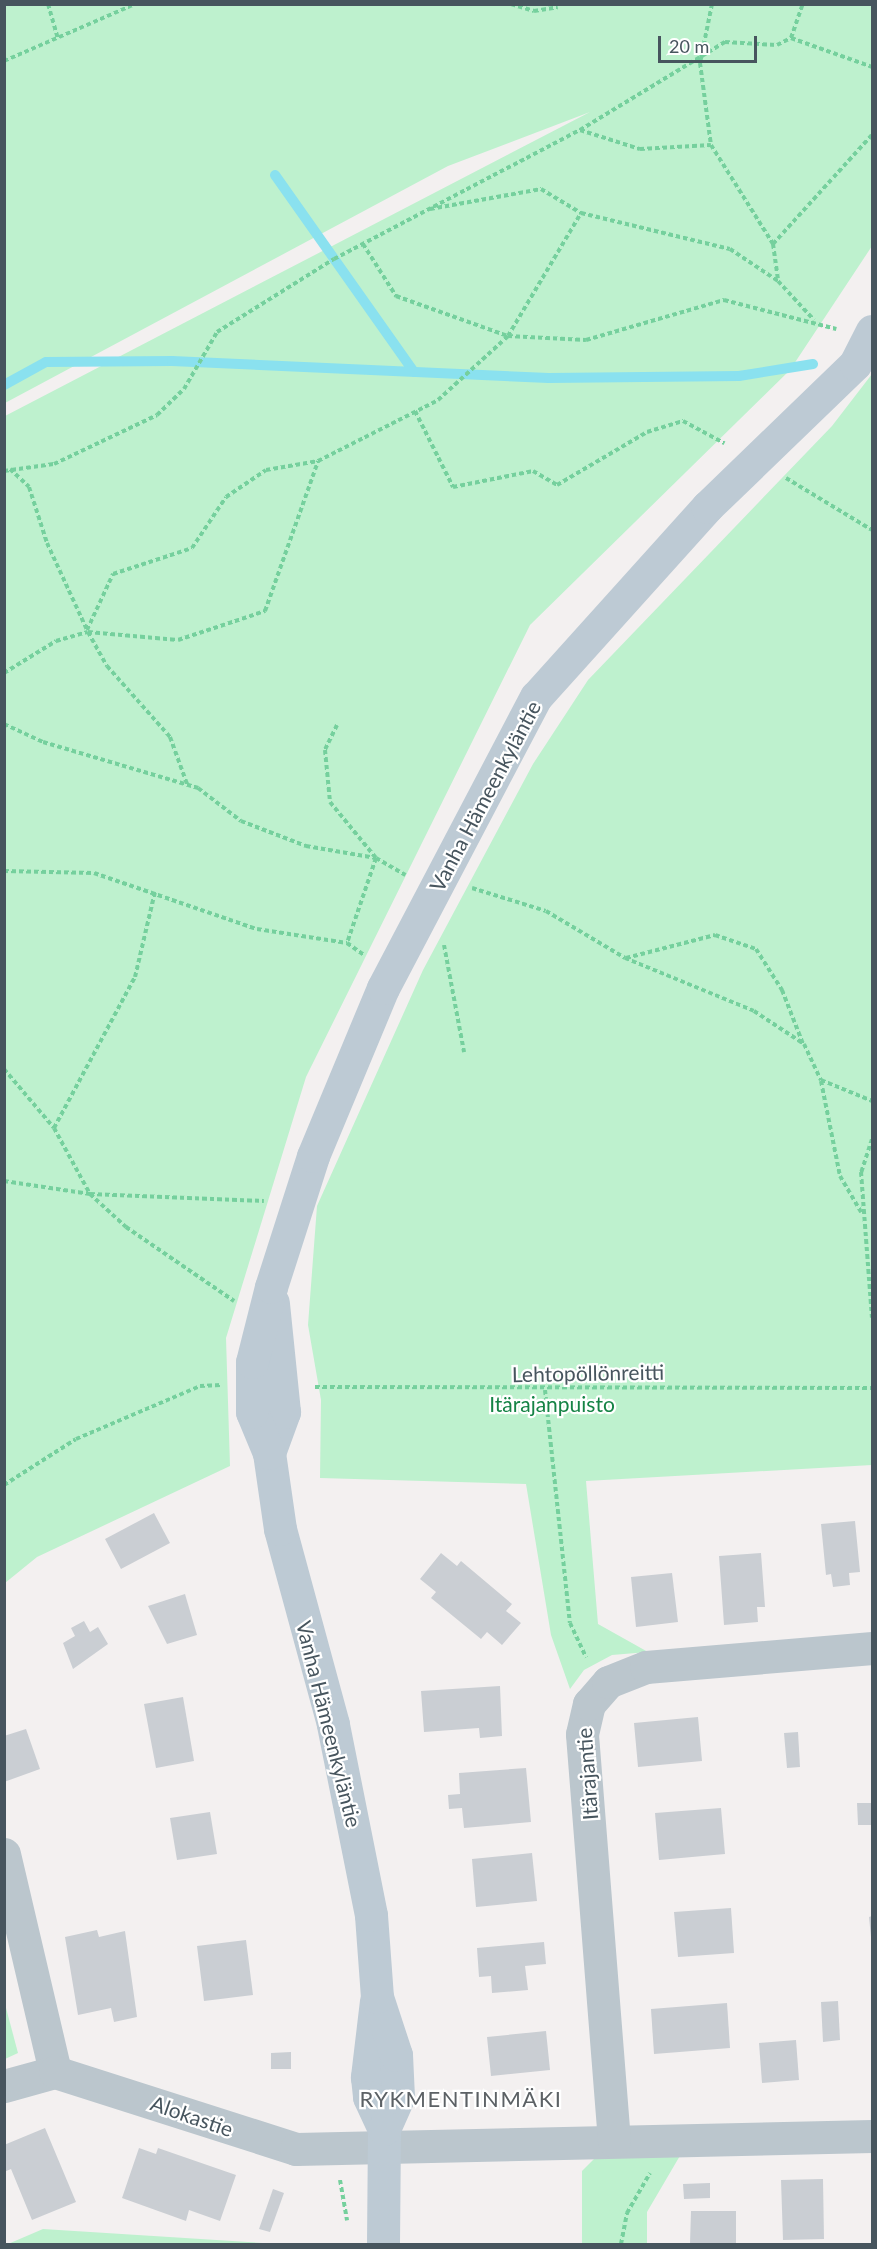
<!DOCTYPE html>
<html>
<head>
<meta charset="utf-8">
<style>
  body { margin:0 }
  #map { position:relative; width:877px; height:2249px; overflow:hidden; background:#f3f0f0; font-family:Lato,sans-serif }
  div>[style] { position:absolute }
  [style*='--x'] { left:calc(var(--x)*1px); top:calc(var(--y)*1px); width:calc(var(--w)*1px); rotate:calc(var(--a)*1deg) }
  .green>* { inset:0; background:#bef1ce }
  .stream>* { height:10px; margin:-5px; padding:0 5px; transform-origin:5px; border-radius:5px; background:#8ae1ef }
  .building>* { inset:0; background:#caced3 }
  .path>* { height:4px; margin-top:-2px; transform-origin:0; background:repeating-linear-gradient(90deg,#75d09d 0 4.5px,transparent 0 7.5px) }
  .street>* { height:33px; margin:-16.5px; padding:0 16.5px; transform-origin:16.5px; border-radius:16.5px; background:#bbc6cd }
  .secondary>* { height:33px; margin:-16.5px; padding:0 16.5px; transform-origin:16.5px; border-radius:16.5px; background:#bdcad4 }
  span { translate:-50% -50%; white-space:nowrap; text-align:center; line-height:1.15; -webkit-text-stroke:4.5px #fff; paint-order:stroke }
  .street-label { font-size:21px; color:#47555e }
  .park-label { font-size:21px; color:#158345 }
  .neighbourhood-label { font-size:22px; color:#5c6165; letter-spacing:1.5px }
  .frame { position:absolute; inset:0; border:6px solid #47555e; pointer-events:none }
  .scale { position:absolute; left:658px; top:36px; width:99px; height:27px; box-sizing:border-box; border:3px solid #47555e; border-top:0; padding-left:8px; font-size:18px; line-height:21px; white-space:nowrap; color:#47555e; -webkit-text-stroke:4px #fff; paint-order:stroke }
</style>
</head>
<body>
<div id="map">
  <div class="green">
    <div style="clip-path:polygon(4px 5px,872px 5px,872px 246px,790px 370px,530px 625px,306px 1077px,226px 1338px,230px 1466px,37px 1557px,5px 1583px,5px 416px,590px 112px,448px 166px,5px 403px)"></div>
    <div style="clip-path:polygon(872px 374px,872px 1465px,586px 1481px,598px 1624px,648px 1652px,612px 1655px,584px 1670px,570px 1689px,551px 1635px,526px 1484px,320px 1478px,321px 1400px,308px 1325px,317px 1206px,423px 970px,533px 764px,588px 680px,832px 426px)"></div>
    <div style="clip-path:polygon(5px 2004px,18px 2053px,5px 2059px,4px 2059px)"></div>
    <div style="clip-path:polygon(681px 2154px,647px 2212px,647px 2244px,582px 2244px,582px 2171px,598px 2155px)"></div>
    <div style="clip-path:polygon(43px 2229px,279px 2244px,8px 2244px)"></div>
  </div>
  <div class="stream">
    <div style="--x:275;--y:175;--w:241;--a:54.8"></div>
    <div style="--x:4;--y:385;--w:48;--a:-28.7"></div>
    <div style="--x:46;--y:362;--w:126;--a:-0.5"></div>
    <div style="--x:172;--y:361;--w:377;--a:2.6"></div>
    <div style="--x:549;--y:378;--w:190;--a:-0.6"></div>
    <div style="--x:739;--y:376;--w:75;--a:-9.2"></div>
  </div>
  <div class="building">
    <div style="clip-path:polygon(154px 1513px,170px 1543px,121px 1569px,105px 1539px)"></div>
    <div style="clip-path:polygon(855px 1521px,860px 1572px,849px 1573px,850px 1585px,833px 1587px,831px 1574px,826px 1575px,821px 1524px)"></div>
    <div style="clip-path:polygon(441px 1553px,457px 1566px,461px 1561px,512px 1604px,506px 1611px,521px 1623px,502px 1645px,487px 1632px,481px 1639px,431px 1598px,436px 1592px,420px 1579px)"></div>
    <div style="clip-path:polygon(761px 1553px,765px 1607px,757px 1607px,758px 1622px,724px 1625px,719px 1556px)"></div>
    <div style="clip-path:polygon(672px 1573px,678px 1622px,636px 1627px,631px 1577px)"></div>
    <div style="clip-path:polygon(185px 1594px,197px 1635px,167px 1644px,148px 1606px)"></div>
    <div style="clip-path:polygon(84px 1621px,90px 1632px,98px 1627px,108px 1644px,73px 1669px,63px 1643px,75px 1636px,71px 1628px)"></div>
    <div style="clip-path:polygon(500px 1686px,502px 1736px,480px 1738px,479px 1728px,424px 1732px,421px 1691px)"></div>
    <div style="clip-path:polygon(183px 1697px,194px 1761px,156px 1768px,144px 1704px)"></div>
    <div style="clip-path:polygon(698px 1717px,702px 1761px,638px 1767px,634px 1723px)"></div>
    <div style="clip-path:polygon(26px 1729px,40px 1769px,4px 1782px,4px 1736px)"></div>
    <div style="clip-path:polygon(798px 1732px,800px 1767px,787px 1768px,784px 1733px)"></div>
    <div style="clip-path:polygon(526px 1768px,531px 1822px,464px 1828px,462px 1808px,449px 1809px,448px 1795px,460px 1794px,459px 1773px)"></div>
    <div style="clip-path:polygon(857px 1803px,872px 1803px,872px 1825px,858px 1825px)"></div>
    <div style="clip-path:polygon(721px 1808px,725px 1854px,659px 1860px,655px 1813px)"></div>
    <div style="clip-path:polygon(210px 1812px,217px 1854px,177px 1860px,170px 1818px)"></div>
    <div style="clip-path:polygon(532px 1853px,537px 1901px,476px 1907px,472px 1859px)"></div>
    <div style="clip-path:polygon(731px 1908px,734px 1953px,678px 1957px,674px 1912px)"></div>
    <div style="clip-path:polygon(872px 1916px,872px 1937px,871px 1937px,869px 1917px)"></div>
    <div style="clip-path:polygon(97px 1930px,99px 1937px,125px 1931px,137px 2017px,114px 2022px,111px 2008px,78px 2015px,65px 1937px)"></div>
    <div style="clip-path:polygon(246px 1940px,253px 1995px,204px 2001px,197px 1946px)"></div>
    <div style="clip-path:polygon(544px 1942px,546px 1964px,525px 1966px,528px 1990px,492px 1993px,491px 1976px,479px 1977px,477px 1948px)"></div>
    <div style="clip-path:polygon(838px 2001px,840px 2040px,823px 2042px,821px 2002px)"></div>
    <div style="clip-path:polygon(727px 2003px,730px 2048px,654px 2054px,651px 2009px)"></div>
    <div style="clip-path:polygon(546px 2031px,550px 2070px,491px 2076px,487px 2037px)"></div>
    <div style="clip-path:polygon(796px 2040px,799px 2080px,762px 2083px,759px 2043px)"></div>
    <div style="clip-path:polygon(291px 2052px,291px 2069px,271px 2069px,271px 2053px)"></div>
    <div style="clip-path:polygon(45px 2128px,76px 2202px,32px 2220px,11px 2169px,4px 2172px,4px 2145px)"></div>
    <div style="clip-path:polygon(139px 2148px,156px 2154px,158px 2148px,236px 2175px,220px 2221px,189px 2210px,186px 2221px,122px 2198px)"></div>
    <div style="clip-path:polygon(823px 2179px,824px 2239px,783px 2240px,781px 2180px)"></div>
    <div style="clip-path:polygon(710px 2183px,710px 2198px,684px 2199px,683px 2184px)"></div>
    <div style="clip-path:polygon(273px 2189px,284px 2193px,270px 2232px,259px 2229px)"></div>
    <div style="clip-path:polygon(691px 2211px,736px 2211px,736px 2244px,690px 2244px)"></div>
  </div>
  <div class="path">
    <div style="--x:48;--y:4;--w:35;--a:74"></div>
    <div style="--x:511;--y:4;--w:24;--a:17"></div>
    <div style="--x:534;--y:11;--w:24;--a:-9"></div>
    <div style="--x:712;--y:4;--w:60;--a:101.5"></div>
    <div style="--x:700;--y:63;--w:83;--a:82.4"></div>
    <div style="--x:711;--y:145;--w:117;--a:57.9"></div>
    <div style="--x:773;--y:244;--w:37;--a:82"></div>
    <div style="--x:791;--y:38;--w:86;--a:19.7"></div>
    <div style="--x:4;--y:61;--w:143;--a:-23.5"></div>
    <div style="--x:580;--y:130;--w:170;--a:-31.3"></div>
    <div style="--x:725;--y:42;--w:52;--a:3.3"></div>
    <div style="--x:777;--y:45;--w:16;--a:-27"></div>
    <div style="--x:791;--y:38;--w:36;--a:-71"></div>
    <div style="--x:430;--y:209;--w:113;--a:-10.2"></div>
    <div style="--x:541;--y:189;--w:47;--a:31"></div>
    <div style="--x:581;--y:213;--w:153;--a:13.6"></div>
    <div style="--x:730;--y:249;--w:58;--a:33.7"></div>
    <div style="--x:778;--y:281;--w:53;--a:47.3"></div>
    <div style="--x:363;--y:244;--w:62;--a:57.6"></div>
    <div style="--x:396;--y:296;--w:119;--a:19.7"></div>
    <div style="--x:508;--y:336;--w:78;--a:2.9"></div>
    <div style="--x:586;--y:340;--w:144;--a:-16.2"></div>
    <div style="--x:724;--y:300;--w:116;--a:14.5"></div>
    <div style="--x:773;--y:244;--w:147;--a:-47.8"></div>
    <div style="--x:415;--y:411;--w:85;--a:63.4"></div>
    <div style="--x:453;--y:487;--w:82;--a:-11.3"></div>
    <div style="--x:533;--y:471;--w:28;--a:30"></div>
    <div style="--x:557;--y:485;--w:104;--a:-30.5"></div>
    <div style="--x:647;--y:432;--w:38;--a:-17"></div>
    <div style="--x:683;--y:421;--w:47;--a:28.2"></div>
    <div style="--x:10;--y:469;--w:26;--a:43"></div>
    <div style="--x:29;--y:487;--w:59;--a:72.2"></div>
    <div style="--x:47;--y:543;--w:98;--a:65.3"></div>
    <div style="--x:88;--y:632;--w:39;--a:61"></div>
    <div style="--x:107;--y:666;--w:95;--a:48.4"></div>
    <div style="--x:170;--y:737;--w:50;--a:70.1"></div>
    <div style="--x:4;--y:471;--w:50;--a:-8"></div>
    <div style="--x:54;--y:464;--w:114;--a:-25.4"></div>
    <div style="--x:157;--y:415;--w:37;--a:-44"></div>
    <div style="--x:184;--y:389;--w:66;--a:-59.9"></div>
    <div style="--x:217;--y:332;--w:138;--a:-32"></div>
    <div style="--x:334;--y:259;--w:278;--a:-27.7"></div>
    <div style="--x:580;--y:130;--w:63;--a:17.6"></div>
    <div style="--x:640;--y:149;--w:71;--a:-3.2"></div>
    <div style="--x:786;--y:478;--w:100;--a:31.2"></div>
    <div style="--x:87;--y:630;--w:62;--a:-65.1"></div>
    <div style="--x:113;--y:574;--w:83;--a:-18.2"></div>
    <div style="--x:192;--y:548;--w:61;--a:-56.3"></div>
    <div style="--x:226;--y:497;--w:48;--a:-34"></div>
    <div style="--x:266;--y:470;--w:53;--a:-9.8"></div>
    <div style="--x:4;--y:673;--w:61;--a:-31.6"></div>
    <div style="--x:56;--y:641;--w:33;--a:-16"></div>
    <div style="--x:88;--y:632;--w:90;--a:5.1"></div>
    <div style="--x:178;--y:640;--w:92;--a:-18.4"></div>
    <div style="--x:265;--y:611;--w:159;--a:-70.5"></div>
    <div style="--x:318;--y:461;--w:135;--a:-26.9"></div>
    <div style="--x:438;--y:400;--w:95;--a:-42.4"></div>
    <div style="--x:508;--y:336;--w:143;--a:-59.3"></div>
    <div style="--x:4;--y:724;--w:43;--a:24.8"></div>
    <div style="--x:43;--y:742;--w:162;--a:16.5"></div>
    <div style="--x:198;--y:788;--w:54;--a:37.5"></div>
    <div style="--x:241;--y:821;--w:70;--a:21"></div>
    <div style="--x:306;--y:846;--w:71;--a:9.7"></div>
    <div style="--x:376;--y:858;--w:34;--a:30"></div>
    <div style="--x:337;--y:725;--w:28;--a:116"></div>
    <div style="--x:325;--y:750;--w:52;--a:84.5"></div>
    <div style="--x:330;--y:802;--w:72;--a:50.6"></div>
    <div style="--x:376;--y:858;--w:90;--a:108.8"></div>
    <div style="--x:4;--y:871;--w:90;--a:1.3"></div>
    <div style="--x:94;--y:873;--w:172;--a:19"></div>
    <div style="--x:257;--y:929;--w:91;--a:8.8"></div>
    <div style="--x:347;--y:943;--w:21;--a:35"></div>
    <div style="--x:472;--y:888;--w:77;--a:17.3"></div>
    <div style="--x:546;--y:911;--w:92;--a:30.7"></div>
    <div style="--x:625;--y:958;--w:139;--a:22.3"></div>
    <div style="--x:754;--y:1011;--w:60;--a:33.4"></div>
    <div style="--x:804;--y:1044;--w:40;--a:65"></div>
    <div style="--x:821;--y:1080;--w:55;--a:22.4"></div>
    <div style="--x:444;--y:945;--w:109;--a:79.4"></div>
    <div style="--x:626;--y:958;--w:92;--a:-14.5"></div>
    <div style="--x:715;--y:935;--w:43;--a:18.9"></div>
    <div style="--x:756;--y:949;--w:49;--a:57.6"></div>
    <div style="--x:782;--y:990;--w:58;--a:68.7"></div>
    <div style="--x:4;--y:1069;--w:77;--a:49.7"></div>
    <div style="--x:54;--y:1128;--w:75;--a:61.4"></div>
    <div style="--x:90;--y:1194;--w:174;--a:2.3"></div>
    <div style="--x:821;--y:1081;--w:97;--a:78.7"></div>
    <div style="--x:840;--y:1176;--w:42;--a:59.7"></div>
    <div style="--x:54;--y:1128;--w:171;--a:-61.8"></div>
    <div style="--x:135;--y:977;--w:87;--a:-76.8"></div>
    <div style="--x:872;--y:1139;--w:35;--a:108"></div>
    <div style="--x:861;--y:1172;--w:146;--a:85.7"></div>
    <div style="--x:4;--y:1181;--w:87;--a:8.6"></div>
    <div style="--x:90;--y:1194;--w:49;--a:42.5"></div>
    <div style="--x:126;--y:1227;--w:131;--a:34.4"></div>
    <div style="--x:315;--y:1387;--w:557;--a:0.1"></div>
    <div style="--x:545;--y:1390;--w:234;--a:83.9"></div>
    <div style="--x:570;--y:1623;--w:38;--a:65"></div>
    <div style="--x:4;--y:1485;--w:85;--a:-32.6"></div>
    <div style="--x:76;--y:1439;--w:135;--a:-23.1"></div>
    <div style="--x:200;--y:1386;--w:21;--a:-3"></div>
    <div style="--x:340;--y:2180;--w:41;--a:80.1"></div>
    <div style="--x:621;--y:2244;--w:32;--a:-79"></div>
    <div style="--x:627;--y:2213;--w:46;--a:-60.1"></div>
  </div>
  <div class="street">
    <div style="--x:4;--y:1854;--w:224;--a:76.8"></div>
    <div style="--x:4;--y:2086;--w:53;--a:-15.4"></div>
    <div style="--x:55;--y:2072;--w:253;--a:17.7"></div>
    <div style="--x:296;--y:2149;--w:576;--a:-1.29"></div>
    <div style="--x:614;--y:2141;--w:408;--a:-94.5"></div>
    <div style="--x:582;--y:1734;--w:31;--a:-77"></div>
    <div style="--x:589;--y:1704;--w:29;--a:-49"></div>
    <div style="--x:608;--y:1682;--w:41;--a:-21.5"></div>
    <div style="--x:646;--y:1667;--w:227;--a:-4.8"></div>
  </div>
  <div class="secondary">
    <div style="--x:269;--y:1453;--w:44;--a:-69.9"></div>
    <div style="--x:284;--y:1412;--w:110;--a:-95.8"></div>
    <div style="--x:376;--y:2001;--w:77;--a:96.8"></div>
    <div style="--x:367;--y:2077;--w:20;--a:84"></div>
    <div style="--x:369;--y:2097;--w:35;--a:65"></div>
    <div style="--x:383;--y:2244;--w:115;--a:-89.5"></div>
    <div style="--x:384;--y:2129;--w:35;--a:-66"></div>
    <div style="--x:398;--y:2097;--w:42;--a:-92.7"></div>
    <div style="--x:396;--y:2055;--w:61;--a:-108.1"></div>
    <div style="--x:377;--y:1997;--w:82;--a:-94.2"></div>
    <div style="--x:371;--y:1915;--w:195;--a:-101.3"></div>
    <div style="--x:333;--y:1724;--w:202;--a:-105.2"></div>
    <div style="--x:280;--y:1529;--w:77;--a:-98.2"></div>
    <div style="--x:269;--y:1453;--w:44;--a:-112.5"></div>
    <div style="--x:252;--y:1412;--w:50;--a:-90"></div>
    <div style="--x:252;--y:1362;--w:77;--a:-75.8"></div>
    <div style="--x:271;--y:1287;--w:138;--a:-72.2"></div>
    <div style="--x:313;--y:1156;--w:182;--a:-67.4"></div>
    <div style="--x:383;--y:988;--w:329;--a:-62.3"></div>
    <div style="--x:536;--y:697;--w:256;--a:-48"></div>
    <div style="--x:707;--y:507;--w:206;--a:-44"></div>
    <div style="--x:855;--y:364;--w:37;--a:-63"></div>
  </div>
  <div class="street-label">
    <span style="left:485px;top:796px;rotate:-62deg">Vanha Hämeenkyläntie</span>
    <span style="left:588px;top:1373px;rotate:-1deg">Lehtopöllönreitti</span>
    <span style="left:329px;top:1724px;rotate:76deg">Vanha Hämeenkyläntie</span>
    <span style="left:587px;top:1774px;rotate:-94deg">Itärajantie</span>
    <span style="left:192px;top:2116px;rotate:19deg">Alokastie</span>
  </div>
  <div class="park-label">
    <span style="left:552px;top:1404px">Itärajanpuisto</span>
  </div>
  <div class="neighbourhood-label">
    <span style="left:461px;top:2099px">RYKMENTINMÄKI</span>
  </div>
  <div class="frame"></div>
  <div class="scale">20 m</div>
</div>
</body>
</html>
